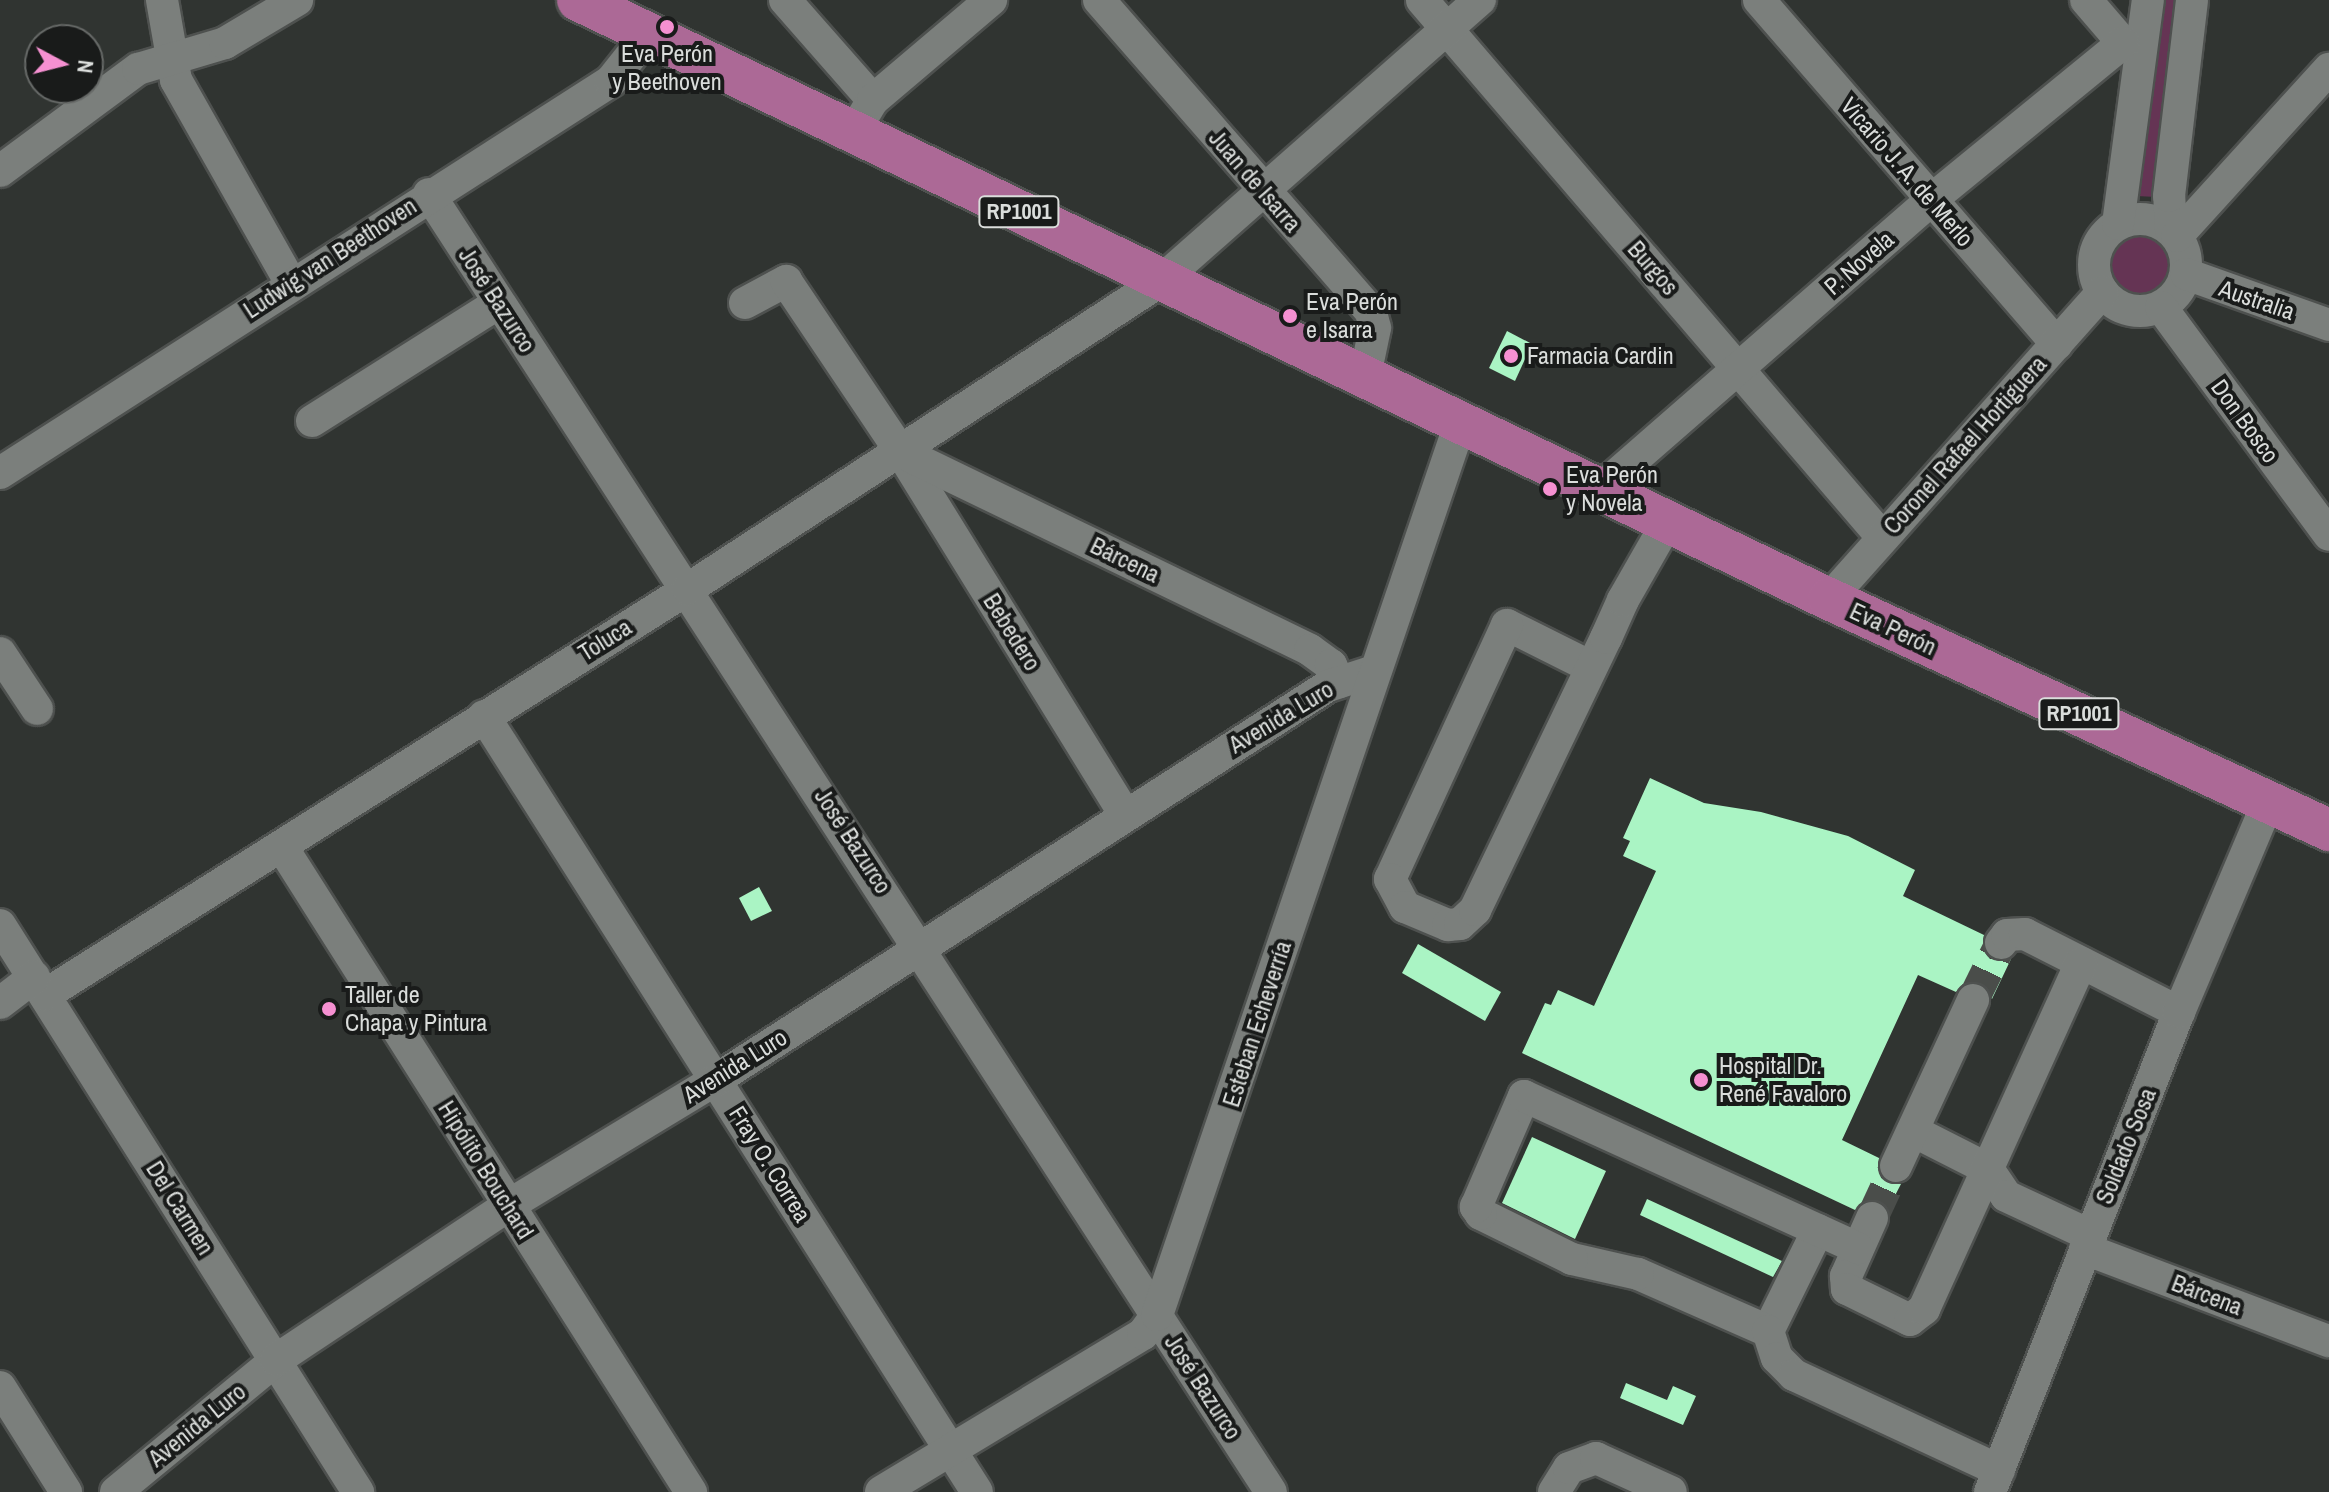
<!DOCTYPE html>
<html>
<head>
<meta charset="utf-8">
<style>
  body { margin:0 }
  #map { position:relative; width:2329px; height:1492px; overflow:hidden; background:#303431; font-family:"Archivo Narrow",sans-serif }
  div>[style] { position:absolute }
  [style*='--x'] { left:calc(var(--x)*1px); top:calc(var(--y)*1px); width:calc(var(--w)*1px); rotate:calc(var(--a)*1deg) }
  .green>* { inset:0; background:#653454 }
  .round { border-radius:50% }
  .building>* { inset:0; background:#aaf4c4 }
  .minor-tunnel>* { height:32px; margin-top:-16px; transform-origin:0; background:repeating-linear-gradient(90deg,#4a4d4a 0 32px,transparent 0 48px) }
  .roads { filter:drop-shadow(2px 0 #4e514f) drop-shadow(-2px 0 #4e514f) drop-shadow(0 2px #4e514f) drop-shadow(0 -2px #4e514f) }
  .minor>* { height:32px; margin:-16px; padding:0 16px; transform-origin:16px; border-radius:16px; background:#7b7f7c }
  .minor>.ring { margin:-16px; padding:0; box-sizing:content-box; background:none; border:32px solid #7b7f7c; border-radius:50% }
  .major>* { height:42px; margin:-21px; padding:0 21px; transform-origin:21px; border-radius:21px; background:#ac6996 }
  .dots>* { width:22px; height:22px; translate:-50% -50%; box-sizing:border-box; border:4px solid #191b1a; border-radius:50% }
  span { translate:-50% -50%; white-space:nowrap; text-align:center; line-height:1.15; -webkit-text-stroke:8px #191b1a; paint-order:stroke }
  .shield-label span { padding:2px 6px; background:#191b1a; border:2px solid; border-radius:6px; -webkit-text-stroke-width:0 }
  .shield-label { font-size:22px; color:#dadddb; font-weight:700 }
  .poi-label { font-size:24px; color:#dadddb }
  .left { translate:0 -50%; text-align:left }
  .street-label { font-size:24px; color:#dadddb }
  .north { position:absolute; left:24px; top:24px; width:80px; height:80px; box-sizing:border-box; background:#191b1a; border:2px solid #666967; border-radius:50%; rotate:97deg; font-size:22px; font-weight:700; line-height:32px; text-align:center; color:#dadddb }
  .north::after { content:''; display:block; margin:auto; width:28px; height:36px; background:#f590d1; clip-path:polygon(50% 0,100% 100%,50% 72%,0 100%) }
</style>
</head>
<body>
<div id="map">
  <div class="green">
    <div style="clip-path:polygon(2161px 0,2181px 0,2157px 197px,2136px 196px)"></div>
    <div class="round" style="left:2100px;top:230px;width:70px;height:70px"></div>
  </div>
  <div class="building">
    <div style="clip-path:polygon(1507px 331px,1532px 344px,1515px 381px,1489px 368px)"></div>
    <div style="clip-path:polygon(1650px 778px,1704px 803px,1761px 812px,1848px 836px,1915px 870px,1903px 896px,1984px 935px,1983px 950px,1990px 959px,2011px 959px,1992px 999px,1980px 983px,1963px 984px,1956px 992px,1918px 975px,1842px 1140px,1879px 1158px,1881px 1178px,1901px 1184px,1888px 1209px,1871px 1199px,1855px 1210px,1522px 1053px,1545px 1003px,1551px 1005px,1558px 990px,1594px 1006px,1656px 871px,1623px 856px,1630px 841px,1623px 838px)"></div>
    <div style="clip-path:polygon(759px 887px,772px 911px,751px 921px,739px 898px)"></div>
    <div style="clip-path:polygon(1418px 944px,1501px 992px,1485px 1021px,1402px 973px)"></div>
    <div style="clip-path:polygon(1532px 1137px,1606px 1171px,1575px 1239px,1502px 1203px)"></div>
    <div style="clip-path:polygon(1647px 1199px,1782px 1261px,1773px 1277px,1640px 1215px)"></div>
    <div style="clip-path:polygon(1626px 1383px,1667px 1400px,1673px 1386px,1696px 1396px,1683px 1425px,1620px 1398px)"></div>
  </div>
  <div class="minor-tunnel">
    <div style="--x:1973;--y:1000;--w:64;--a:-63.8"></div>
    <div style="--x:1872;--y:1218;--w:57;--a:-65.2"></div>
  </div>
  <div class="roads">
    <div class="minor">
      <div style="--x:162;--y:0;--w:81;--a:80.1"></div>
      <div style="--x:176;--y:80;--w:233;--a:60.5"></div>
      <div style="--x:785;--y:0;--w:133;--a:48.7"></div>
      <div style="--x:1099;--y:0;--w:414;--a:48.9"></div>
      <div style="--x:1371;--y:312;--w:16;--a:76"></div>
      <div style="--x:1375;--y:328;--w:49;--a:101.8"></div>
      <div style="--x:1422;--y:0;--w:707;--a:49.42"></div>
      <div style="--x:1759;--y:0;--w:455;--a:49.1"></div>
      <div style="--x:2086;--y:0;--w:57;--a:49.3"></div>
      <div style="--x:853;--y:133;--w:39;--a:-59"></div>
      <div style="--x:873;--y:100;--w:155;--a:-40.3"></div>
      <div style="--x:0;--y:171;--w:172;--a:-36.5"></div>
      <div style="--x:138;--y:69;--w:91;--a:-16.6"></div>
      <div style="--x:225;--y:43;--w:84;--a:-30.8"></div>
      <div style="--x:429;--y:194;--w:1547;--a:57.03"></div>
      <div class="ring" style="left:2094px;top:219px;width:60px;height:60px"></div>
      <div style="--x:2118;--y:224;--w:226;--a:-82.4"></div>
      <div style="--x:2171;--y:230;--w:34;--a:-93"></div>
      <div style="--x:2169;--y:196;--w:197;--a:-83.3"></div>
      <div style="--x:2177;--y:236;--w:226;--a:-47.7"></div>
      <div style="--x:2186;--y:274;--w:152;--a:19.6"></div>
      <div style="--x:745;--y:303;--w:47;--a:-28.2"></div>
      <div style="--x:786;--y:281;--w:206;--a:56.1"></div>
      <div style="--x:901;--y:452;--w:424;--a:58.3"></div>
      <div style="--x:2161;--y:307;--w:283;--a:53.6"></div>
      <div style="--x:312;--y:421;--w:221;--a:-32.3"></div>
      <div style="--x:901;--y:452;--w:454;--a:25.8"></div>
      <div style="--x:1310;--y:650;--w:26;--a:36"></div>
      <div style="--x:1331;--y:665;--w:19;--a:65"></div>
      <div style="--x:0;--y:473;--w:726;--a:-32.68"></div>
      <div style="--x:611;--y:81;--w:61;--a:-51.6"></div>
      <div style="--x:1600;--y:489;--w:439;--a:-41.1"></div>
      <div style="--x:1931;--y:200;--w:248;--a:-39.3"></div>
      <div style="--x:1829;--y:599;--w:411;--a:-48.3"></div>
      <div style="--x:0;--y:653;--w:67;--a:56.5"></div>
      <div style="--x:1591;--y:667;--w:94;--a:-153.4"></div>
      <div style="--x:1507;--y:625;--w:280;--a:114.7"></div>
      <div style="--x:1390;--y:879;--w:32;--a:62"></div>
      <div style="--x:1405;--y:907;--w:47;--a:22.7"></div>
      <div style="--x:1448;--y:925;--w:12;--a:-5"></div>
      <div style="--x:1460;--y:924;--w:21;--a:-43"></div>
      <div style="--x:1475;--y:910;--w:302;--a:-64.3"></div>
      <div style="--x:1606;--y:638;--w:42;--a:-65.9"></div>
      <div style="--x:1623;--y:600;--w:91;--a:-60.3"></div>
      <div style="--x:484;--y:716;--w:919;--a:57.57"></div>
      <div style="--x:282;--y:847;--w:764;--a:57.62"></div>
      <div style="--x:0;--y:925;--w:671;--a:57.73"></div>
      <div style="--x:2001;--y:943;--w:10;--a:-53"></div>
      <div style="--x:2007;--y:935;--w:18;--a:-3"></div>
      <div style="--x:2025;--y:934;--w:173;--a:26.9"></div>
      <div style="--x:45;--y:995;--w:760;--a:-32.27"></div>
      <div style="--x:688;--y:589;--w:566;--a:-33.1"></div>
      <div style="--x:1162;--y:280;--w:424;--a:-41.4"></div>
      <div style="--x:0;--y:1003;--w:43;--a:-37.4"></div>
      <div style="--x:1913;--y:1131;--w:84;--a:26.9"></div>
      <div style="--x:1988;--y:1169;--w:32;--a:56"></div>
      <div style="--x:2006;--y:1196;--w:93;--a:24.9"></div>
      <div style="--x:1896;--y:1166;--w:183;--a:-65.1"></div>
      <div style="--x:1872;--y:1218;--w:64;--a:114.1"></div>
      <div style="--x:1846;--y:1276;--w:13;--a:86"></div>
      <div style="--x:1847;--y:1289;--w:70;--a:26.2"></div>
      <div style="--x:1910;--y:1320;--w:18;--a:-38"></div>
      <div style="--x:1924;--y:1309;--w:380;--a:-65.6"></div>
      <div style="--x:1818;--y:1230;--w:113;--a:116.3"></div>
      <div style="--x:1768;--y:1331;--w:142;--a:-156.3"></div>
      <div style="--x:1638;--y:1274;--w:68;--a:-167.2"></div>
      <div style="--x:1572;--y:1259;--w:102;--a:-153.7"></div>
      <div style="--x:1481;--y:1214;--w:9;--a:-126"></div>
      <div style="--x:1476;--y:1207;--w:121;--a:-66.6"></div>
      <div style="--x:1524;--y:1096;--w:367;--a:24.5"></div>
      <div style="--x:2085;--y:1249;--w:261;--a:20.7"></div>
      <div style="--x:1768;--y:1331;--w:28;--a:72"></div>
      <div style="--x:1777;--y:1358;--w:24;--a:45"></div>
      <div style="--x:1794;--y:1375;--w:226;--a:24.9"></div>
      <div style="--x:0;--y:1387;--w:124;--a:57.8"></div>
      <div style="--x:116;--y:1492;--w:207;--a:-39.5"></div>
      <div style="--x:276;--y:1360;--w:280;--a:-33.6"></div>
      <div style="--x:509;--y:1205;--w:243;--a:-31.2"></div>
      <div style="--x:717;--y:1079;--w:726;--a:-32.75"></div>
      <div style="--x:1328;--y:686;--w:48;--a:-18.1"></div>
      <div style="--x:881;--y:1492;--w:306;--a:-31.1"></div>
      <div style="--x:1143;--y:1334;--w:24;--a:-54"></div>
      <div style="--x:1157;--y:1315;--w:944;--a:-71.22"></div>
      <div style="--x:1554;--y:1492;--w:28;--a:-58"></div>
      <div style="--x:1569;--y:1468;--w:29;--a:-20"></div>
      <div style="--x:1596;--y:1458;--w:82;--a:24.4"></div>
      <div style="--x:1990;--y:1492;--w:516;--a:-68.51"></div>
      <div style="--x:2179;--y:1012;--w:228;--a:-67"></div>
    </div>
    <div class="major">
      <div style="--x:578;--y:0;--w:1387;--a:25.59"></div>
      <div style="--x:1829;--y:599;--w:551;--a:24.8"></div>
    </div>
  </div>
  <div class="dots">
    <div style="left:667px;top:27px;background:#f590d1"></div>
    <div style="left:1290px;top:316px;background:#f590d1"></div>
    <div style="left:1511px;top:356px;background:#f590d1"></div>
    <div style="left:1550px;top:489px;background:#f590d1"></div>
    <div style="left:329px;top:1009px;background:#f590d1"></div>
    <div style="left:1701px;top:1080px;background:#f590d1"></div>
  </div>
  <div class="shield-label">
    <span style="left:1019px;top:212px">RP1001</span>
    <span style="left:2079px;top:714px">RP1001</span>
  </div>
  <div class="poi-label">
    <span style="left:667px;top:68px">Eva Perón<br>y Beethoven</span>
    <span class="left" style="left:1306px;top:316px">Eva Perón<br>e Isarra</span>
    <span class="left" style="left:1527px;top:356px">Farmacia Cardin</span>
    <span class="left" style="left:1566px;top:489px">Eva Perón<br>y Novela</span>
    <span class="left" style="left:345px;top:1009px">Taller de<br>Chapa y Pintura</span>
    <span class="left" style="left:1719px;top:1080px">Hospital Dr.<br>René Favaloro</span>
  </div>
  <div class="street-label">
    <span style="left:1907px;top:172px;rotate:49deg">Vicario J. A. de Merlo</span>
    <span style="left:1255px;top:181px;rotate:49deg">Juan de Isarra</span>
    <span style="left:330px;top:258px;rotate:-33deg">Ludwig van Beethoven</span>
    <span style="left:1859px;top:263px;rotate:-41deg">P. Novela</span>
    <span style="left:1653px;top:268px;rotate:49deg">Burgos</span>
    <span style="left:497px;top:300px;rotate:57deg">José Bazurco</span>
    <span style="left:2257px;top:300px;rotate:19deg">Australia</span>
    <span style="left:2245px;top:421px;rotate:54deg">Don Bosco</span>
    <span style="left:1965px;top:445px;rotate:-48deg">Coronel Rafael Hortiguera</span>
    <span style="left:1125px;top:560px;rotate:26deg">Bárcena</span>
    <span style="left:1893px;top:629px;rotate:25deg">Eva Perón</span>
    <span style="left:1012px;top:632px;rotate:58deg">Bebedero</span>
    <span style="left:605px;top:640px;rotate:-32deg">Toluca</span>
    <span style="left:1281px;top:717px;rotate:-31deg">Avenida Luro</span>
    <span style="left:853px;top:841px;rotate:57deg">José Bazurco</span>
    <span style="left:1257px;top:1024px;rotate:-72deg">Esteban Echeverría</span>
    <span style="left:735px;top:1066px;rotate:-32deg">Avenida Luro</span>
    <span style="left:2126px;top:1146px;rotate:-68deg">Soldado Sosa</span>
    <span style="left:770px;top:1164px;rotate:58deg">Fray O. Correa</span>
    <span style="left:486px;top:1170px;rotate:58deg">Hipólito Bouchard</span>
    <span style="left:180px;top:1208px;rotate:58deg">Del Carmen</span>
    <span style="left:2207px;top:1295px;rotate:21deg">Bárcena</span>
    <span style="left:1203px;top:1387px;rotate:57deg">José Bazurco</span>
    <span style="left:197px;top:1425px;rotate:-39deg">Avenida Luro</span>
  </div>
  <div class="north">N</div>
</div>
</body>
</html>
